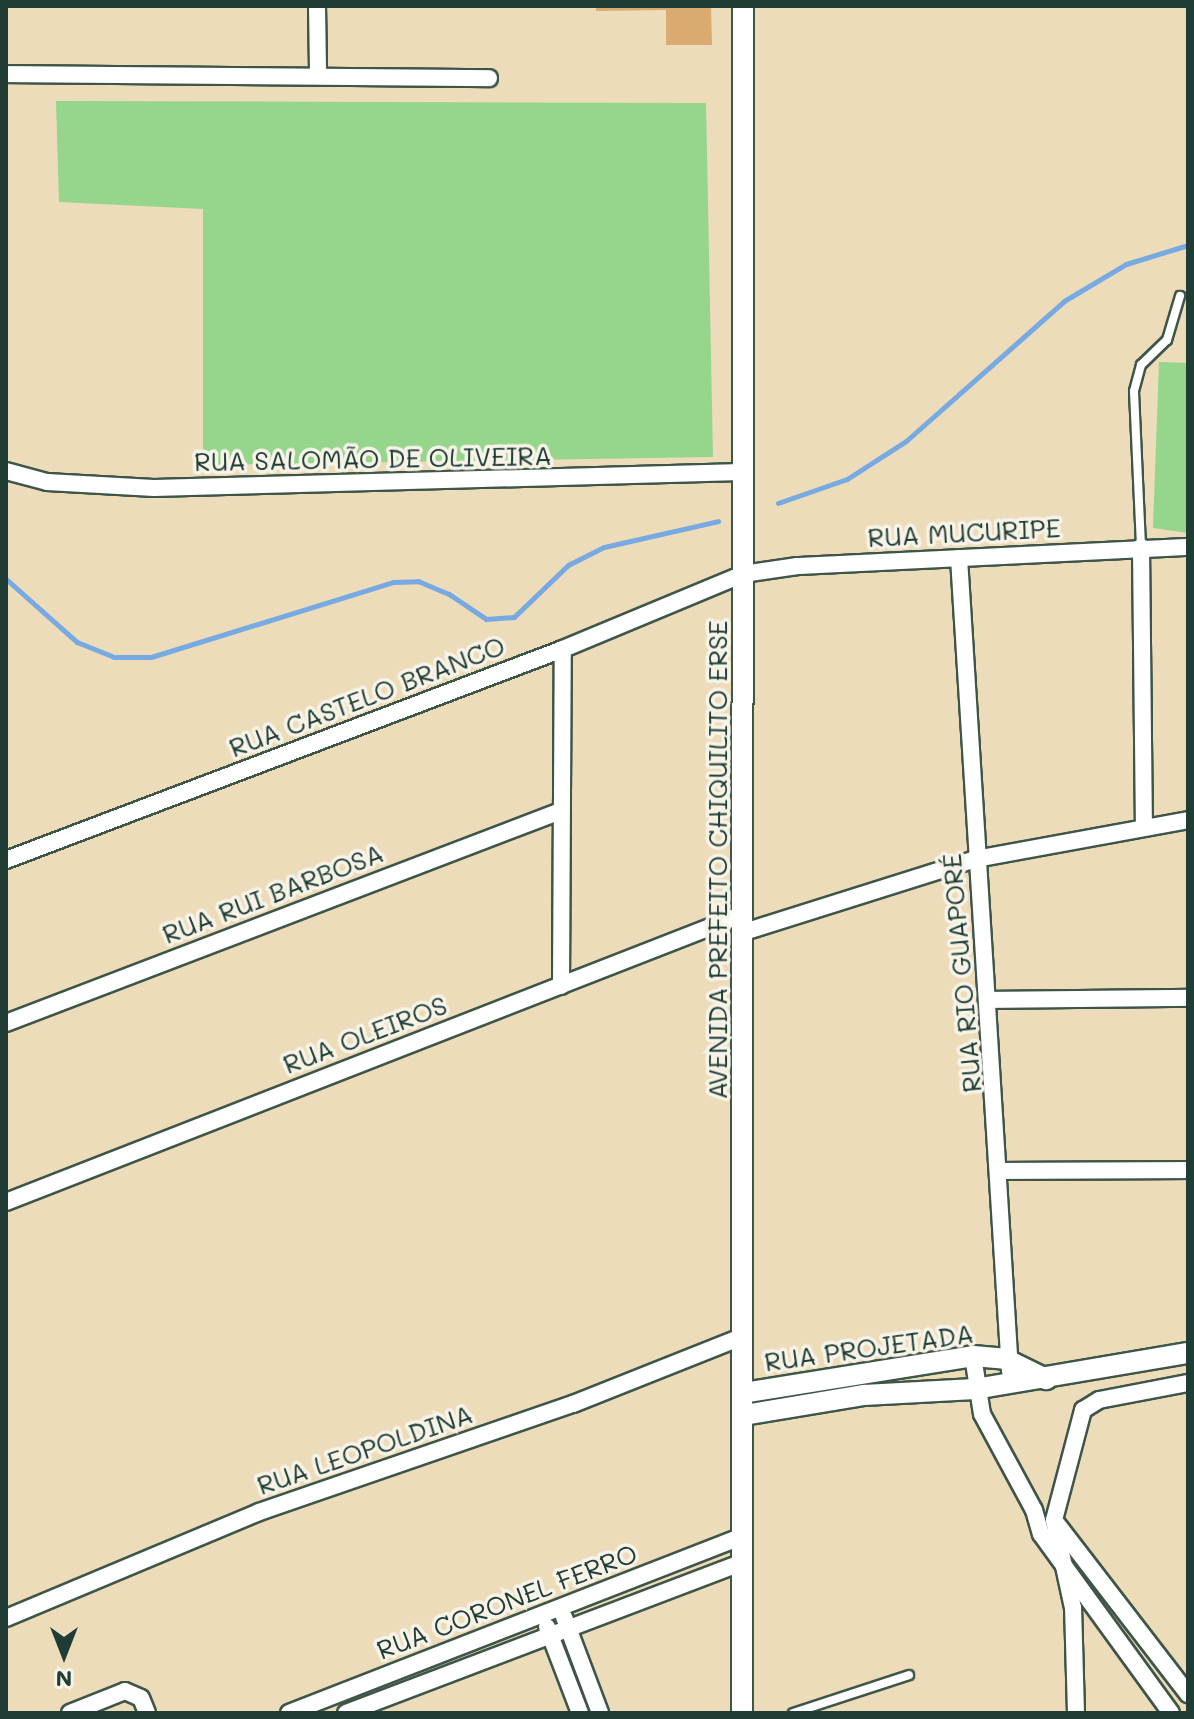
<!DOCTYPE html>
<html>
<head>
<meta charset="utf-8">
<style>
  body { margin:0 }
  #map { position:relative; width:1194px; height:1719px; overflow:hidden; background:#eddcba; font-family:Mali,sans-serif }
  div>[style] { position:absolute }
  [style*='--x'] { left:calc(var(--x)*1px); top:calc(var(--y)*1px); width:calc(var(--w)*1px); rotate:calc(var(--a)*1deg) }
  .green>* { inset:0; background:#95d58c }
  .stream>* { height:5px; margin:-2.5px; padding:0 2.5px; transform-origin:2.5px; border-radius:2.5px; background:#77a9e2 }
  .building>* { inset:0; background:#daab70 }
  .roads { filter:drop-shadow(2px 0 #3e5548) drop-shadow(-2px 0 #3e5548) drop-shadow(0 2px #3e5548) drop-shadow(0 -2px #3e5548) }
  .service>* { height:8px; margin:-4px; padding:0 4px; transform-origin:4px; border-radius:4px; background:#fff }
  .minor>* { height:16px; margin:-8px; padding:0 8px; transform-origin:8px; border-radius:8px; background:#fff }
  .tertiary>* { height:20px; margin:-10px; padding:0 10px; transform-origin:10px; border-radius:10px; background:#fff }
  span { translate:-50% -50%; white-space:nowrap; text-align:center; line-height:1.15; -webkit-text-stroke:7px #f7f3e8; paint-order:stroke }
  .street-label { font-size:26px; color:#1f3d34 }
  .frame { position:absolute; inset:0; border:8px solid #1f3d34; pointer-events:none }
  .north { position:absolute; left:24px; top:1615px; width:80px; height:80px; -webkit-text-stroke:6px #f7f3e8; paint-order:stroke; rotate:180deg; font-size:22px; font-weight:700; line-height:32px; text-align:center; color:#1f3d34 }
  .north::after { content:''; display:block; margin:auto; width:28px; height:36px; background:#1f3d34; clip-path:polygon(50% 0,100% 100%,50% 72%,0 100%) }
</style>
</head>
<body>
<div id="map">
  <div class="green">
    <div style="clip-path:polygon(56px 101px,706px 103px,713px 457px,203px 465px,203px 209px,59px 202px)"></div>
    <div style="clip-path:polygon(1159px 362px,1188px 363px,1188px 533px,1153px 528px)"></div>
  </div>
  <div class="stream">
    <div style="--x:778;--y:503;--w:73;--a:-19.2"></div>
    <div style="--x:847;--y:479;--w:70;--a:-32.8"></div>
    <div style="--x:906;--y:441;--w:211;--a:-41.5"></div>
    <div style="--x:1064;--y:301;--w:72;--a:-30.8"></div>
    <div style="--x:1126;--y:264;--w:65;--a:-17"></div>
    <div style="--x:6;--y:579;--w:95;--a:41.6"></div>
    <div style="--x:77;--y:642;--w:40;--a:22"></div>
    <div style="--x:114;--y:657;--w:37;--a:0"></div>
    <div style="--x:151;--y:657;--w:254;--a:-17.2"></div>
    <div style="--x:394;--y:582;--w:24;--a:-2"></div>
    <div style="--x:418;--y:581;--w:34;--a:23"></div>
    <div style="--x:449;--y:594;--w:45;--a:34"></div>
    <div style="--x:486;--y:619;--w:28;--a:-4"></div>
    <div style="--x:514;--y:617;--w:75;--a:-43.9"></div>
    <div style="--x:568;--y:565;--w:40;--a:-26.6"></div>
    <div style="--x:604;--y:547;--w:117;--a:-12.8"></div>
  </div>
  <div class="building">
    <div style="clip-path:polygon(596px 6px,711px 6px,712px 45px,666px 45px,666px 10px,596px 11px)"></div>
  </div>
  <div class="roads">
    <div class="service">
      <div style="--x:1141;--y:546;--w:155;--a:-92.6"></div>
      <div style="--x:1134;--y:391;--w:27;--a:-75"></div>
      <div style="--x:1141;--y:365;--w:36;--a:-44"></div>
      <div style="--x:1167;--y:340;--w:46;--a:-73.5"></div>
      <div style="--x:793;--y:1713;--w:122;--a:-18.1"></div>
    </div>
    <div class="minor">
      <div style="--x:317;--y:6;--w:67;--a:89.1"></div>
      <div style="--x:6;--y:74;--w:483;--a:0.5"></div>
      <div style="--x:6;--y:471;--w:42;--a:15"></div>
      <div style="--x:47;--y:482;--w:107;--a:3.2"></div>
      <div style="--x:154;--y:488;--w:588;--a:-1.56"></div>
      <div style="--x:1141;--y:547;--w:281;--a:89.4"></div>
      <div style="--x:959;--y:558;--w:815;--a:86.41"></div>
      <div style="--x:6;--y:860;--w:596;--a:-20.75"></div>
      <div style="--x:563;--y:649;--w:195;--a:-22.6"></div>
      <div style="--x:743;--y:574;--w:55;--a:-8.4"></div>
      <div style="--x:797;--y:566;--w:391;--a:-2.8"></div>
      <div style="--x:741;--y:933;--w:246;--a:-17.5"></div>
      <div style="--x:976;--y:859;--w:216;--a:-10.4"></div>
      <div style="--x:561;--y:986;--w:337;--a:-89.7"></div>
      <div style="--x:990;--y:1000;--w:198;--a:-0.6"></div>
      <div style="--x:6;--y:1023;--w:591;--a:-20.92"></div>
      <div style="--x:1000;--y:1171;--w:188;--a:-0.3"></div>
      <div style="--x:6;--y:1202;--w:789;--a:-21.33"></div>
      <div style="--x:973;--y:1356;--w:59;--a:81.2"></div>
      <div style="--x:982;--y:1414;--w:109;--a:61.6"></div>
      <div style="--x:1034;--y:1510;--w:25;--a:74"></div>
      <div style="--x:1041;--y:1534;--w:221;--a:54"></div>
      <div style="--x:1057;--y:1524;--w:215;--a:52.4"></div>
      <div style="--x:564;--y:1617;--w:103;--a:69.4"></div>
      <div style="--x:6;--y:1618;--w:274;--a:-22.7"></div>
      <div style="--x:259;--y:1512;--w:332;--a:-19"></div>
      <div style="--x:573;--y:1404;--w:184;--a:-21.7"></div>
      <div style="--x:547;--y:1627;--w:92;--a:69"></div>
      <div style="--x:70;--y:1713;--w:59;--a:-21.8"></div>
      <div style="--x:125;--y:1691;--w:17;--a:24"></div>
      <div style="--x:141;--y:1698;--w:16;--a:68"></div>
      <div style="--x:289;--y:1713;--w:486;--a:-21.3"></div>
      <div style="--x:346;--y:1713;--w:425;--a:-20.8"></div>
      <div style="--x:1076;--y:1713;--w:105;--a:-91.6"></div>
      <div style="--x:1073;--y:1608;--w:90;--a:-102.2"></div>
      <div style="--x:1054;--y:1520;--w:114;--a:-75.2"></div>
      <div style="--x:1083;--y:1410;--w:19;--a:-32"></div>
      <div style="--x:1099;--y:1400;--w:91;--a:-10.8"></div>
    </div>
    <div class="tertiary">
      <div style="--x:743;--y:1393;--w:233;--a:-9.1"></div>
      <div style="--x:973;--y:1356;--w:32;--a:5"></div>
      <div style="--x:1005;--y:1359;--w:46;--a:26"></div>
      <div style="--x:744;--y:1415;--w:122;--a:-9.5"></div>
      <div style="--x:864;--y:1395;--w:111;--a:-3.1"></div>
      <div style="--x:975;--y:1389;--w:216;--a:-9.6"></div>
      <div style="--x:742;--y:1713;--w:1707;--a:-89.97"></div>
    </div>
  </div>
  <div class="street-label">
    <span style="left:373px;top:459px;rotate:-1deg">RUA SALOMÃO DE OLIVEIRA</span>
    <span style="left:964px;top:533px;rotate:-3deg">RUA MUCURIPE</span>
    <span style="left:367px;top:697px;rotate:-21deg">RUA CASTELO BRANCO</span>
    <span style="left:718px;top:860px;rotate:-90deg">AVENIDA PREFEITO CHIQUILITO ERSE</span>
    <span style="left:273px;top:894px;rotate:-21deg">RUA RUI BARBOSA</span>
    <span style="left:962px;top:973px;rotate:-95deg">RUA RIO GUAPORÉ</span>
    <span style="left:365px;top:1035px;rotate:-21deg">RUA OLEIROS</span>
    <span style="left:869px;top:1348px;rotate:-8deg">RUA PROJETADA</span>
    <span style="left:365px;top:1450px;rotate:-19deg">RUA LEOPOLDINA</span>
    <span style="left:507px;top:1602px;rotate:-21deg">RUA CORONEL FERRO</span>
  </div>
  <div class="frame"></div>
  <div class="north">N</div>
</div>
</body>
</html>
